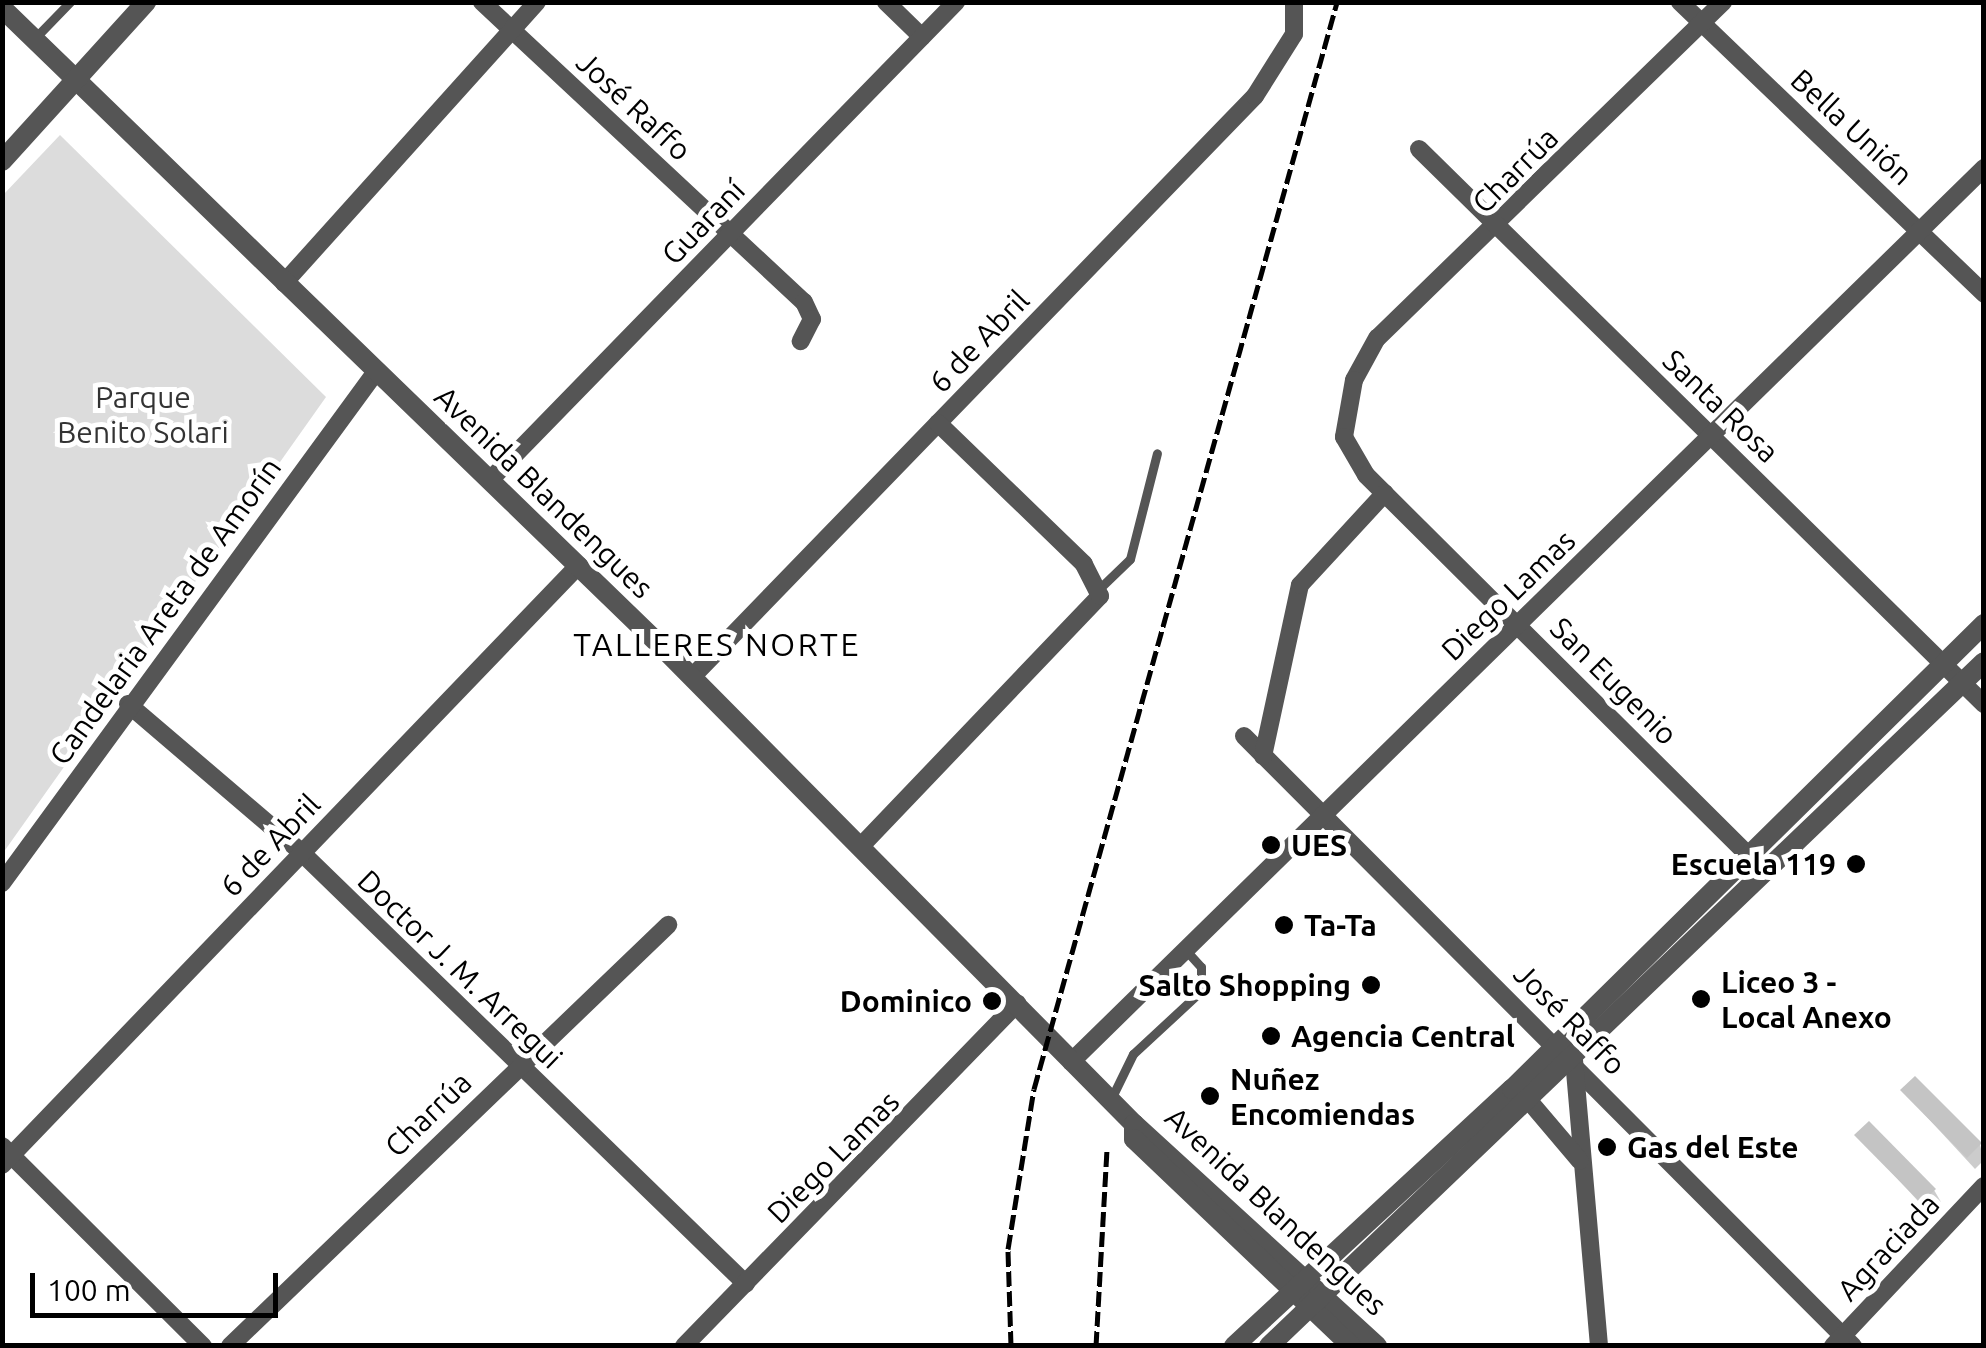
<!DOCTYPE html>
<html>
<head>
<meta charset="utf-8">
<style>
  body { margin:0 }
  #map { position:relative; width:1986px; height:1348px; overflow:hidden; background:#fff; font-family:Ubuntu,sans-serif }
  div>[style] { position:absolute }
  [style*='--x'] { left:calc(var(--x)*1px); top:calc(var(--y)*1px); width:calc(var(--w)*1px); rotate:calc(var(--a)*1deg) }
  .green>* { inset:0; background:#dcdcdc }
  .shadow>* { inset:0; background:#0003 }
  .building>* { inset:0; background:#c4c4c4 }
  .service>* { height:9px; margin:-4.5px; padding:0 4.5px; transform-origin:4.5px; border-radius:4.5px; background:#555 }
  .minor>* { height:18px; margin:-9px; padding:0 9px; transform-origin:9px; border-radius:9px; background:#555 }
  .tertiary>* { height:20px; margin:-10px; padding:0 10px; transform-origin:10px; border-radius:10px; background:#555 }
  .rail>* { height:5px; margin-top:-2.5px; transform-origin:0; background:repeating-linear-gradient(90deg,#000 0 15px,transparent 0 20px) }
  .dots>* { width:28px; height:28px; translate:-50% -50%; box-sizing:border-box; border:5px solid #fff; border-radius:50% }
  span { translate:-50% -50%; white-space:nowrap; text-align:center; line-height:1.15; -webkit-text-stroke:10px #fff; paint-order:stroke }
  .street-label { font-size:30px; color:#000 }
  .park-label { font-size:30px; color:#333 }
  .poi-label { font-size:30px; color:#000; font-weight:700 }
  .left { translate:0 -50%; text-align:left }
  .right { translate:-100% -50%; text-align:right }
  .neighbourhood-label { font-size:32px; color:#000; letter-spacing:2.5px }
  .frame { position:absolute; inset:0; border:5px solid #000; pointer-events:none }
  .scale { position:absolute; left:30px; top:1273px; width:248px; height:45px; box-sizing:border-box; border:5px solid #000; border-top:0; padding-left:12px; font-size:30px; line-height:35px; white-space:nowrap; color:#000; -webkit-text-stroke:8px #fff; paint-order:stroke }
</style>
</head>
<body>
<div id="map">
  <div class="green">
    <div style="clip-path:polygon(60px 135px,326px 397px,3px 853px,3px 195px)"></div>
  </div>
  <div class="shadow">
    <div style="clip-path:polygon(1903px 1091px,1980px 1145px,1984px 1160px,1975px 1169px)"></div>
    <div style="clip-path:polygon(1858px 1136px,1934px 1190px,1941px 1202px,1930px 1214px)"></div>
  </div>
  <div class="building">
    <div style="clip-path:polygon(1915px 1076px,1982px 1143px,1967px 1158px,1900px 1090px)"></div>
    <div style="clip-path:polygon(1869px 1121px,1936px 1189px,1921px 1203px,1854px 1135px)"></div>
  </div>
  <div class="service">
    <div style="--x:34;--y:39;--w:52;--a:-45.8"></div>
    <div style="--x:1101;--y:587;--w:40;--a:-44"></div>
    <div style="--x:1130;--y:559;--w:109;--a:-75.7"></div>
    <div style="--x:1111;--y:1099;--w:50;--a:-63.9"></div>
    <div style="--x:1133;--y:1054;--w:93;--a:-42.8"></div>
    <div style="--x:1201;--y:991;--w:24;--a:-90"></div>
    <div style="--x:1201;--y:967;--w:24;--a:-132"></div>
  </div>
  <div class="minor">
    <div style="--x:482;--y:2;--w:440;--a:43"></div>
    <div style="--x:804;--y:302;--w:19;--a:65"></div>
    <div style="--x:812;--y:319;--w:25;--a:117"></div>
    <div style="--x:886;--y:2;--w:50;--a:44.2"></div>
    <div style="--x:1680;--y:2;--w:422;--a:43.8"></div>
    <div style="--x:1723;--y:2;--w:482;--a:135.8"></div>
    <div style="--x:1377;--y:338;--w:48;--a:118.7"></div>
    <div style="--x:1354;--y:380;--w:58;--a:100"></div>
    <div style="--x:1344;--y:437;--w:44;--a:59.9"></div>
    <div style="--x:1366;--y:475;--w:554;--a:44.85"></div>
    <div style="--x:1419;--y:149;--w:792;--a:44.49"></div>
    <div style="--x:284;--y:283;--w:378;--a:-48"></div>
    <div style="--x:490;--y:480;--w:668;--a:-45.73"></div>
    <div style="--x:692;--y:677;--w:809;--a:-45.9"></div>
    <div style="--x:1255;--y:96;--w:73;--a:-57.8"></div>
    <div style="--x:1294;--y:34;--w:32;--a:-90"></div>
    <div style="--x:128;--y:704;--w:228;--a:40.5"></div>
    <div style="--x:301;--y:852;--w:620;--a:44.15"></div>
    <div style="--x:1244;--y:736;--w:862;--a:45.05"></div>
    <div style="--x:1263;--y:756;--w:175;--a:-77.8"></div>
    <div style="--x:1300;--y:585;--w:125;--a:-47.3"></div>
    <div style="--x:861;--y:846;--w:346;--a:-46.3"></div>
    <div style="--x:1100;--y:596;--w:36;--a:-117"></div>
    <div style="--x:1084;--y:564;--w:203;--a:-136"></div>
    <div style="--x:2;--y:883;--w:632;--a:-53.82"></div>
    <div style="--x:1574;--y:1060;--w:287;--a:85"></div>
    <div style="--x:1071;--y:1062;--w:1278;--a:-44.4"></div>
    <div style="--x:1519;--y:1089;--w:94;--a:49.7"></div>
    <div style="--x:2;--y:1146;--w:284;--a:44.9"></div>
    <div style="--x:2;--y:1165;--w:832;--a:-46.12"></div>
    <div style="--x:230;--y:1346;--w:608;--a:-43.87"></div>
    <div style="--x:684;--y:1346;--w:478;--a:-45.8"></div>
    <div style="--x:1833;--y:1346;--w:220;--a:-46.7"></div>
  </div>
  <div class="tertiary">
    <div style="--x:2;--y:8;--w:924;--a:44.08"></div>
    <div style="--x:666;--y:651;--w:665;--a:45.3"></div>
    <div style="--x:1134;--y:1124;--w:329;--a:42.4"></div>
    <div style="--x:2;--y:161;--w:215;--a:-47.8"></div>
    <div style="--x:1134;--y:1124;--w:15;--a:90"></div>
    <div style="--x:1134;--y:1139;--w:300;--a:43.6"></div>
    <div style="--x:1234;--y:1346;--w:379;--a:-42.8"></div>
    <div style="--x:1512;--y:1089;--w:663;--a:-44.57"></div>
    <div style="--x:1269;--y:1346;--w:989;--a:-43.73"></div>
  </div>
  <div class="rail">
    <div style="--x:1011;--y:1346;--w:97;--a:-91.8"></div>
    <div style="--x:1008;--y:1249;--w:162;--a:-80.8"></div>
    <div style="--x:1034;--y:1089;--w:1128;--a:-74.42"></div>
    <div style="--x:1096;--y:1346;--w:198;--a:-86.8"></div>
  </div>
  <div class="dots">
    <div style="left:1271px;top:845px;background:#000"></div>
    <div style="left:1856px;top:864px;background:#000"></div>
    <div style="left:1284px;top:925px;background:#000"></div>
    <div style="left:1371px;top:985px;background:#000"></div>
    <div style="left:1701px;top:999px;background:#000"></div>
    <div style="left:992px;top:1001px;background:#000"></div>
    <div style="left:1271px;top:1036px;background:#000"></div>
    <div style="left:1210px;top:1096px;background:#000"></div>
    <div style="left:1607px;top:1147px;background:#000"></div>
  </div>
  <div class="street-label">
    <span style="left:634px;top:106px;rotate:43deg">José Raffo</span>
    <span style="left:1852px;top:127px;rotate:43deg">Bella Unión</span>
    <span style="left:1515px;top:170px;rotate:-45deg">Charrúa</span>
    <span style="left:703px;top:222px;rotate:-46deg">Guaraní</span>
    <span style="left:979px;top:341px;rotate:-46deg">6 de Abril</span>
    <span style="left:1721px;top:406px;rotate:44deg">Santa Rosa</span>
    <span style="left:544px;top:492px;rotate:44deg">Avenida Blandengues</span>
    <span style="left:1508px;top:595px;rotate:-44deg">Diego Lamas</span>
    <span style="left:165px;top:611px;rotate:-54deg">Candelaria Areta de Amorín</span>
    <span style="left:1614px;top:681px;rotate:45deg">San Eugenio</span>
    <span style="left:270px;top:845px;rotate:-46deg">6 de Abril</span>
    <span style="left:460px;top:969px;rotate:44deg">Doctor J. M. Arregui</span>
    <span style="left:1570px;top:1019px;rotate:45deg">José Raffo</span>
    <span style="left:428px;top:1114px;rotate:-44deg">Charrúa</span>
    <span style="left:833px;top:1157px;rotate:-45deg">Diego Lamas</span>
    <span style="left:1276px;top:1211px;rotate:43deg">Avenida Blandengues</span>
    <span style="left:1888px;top:1247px;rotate:-47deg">Agraciada</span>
  </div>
  <div class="park-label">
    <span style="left:143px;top:414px">Parque<br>Benito Solari</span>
  </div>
  <div class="poi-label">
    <span class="left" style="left:1291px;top:845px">UES</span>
    <span class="right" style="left:1836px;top:864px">Escuela 119</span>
    <span class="left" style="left:1304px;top:925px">Ta-Ta</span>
    <span class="left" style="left:1721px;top:999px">Liceo 3 -<br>Local Anexo</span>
    <span class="right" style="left:1351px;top:985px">Salto Shopping</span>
    <span class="right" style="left:972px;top:1001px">Dominico</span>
    <span class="left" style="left:1291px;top:1036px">Agencia Central</span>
    <span class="left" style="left:1230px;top:1096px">Nuñez<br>Encomiendas</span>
    <span class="left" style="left:1627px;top:1147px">Gas del Este</span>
  </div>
  <div class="neighbourhood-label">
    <span style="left:717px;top:644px">TALLERES NORTE</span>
  </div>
  <div class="frame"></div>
  <div class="scale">100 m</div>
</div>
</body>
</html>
